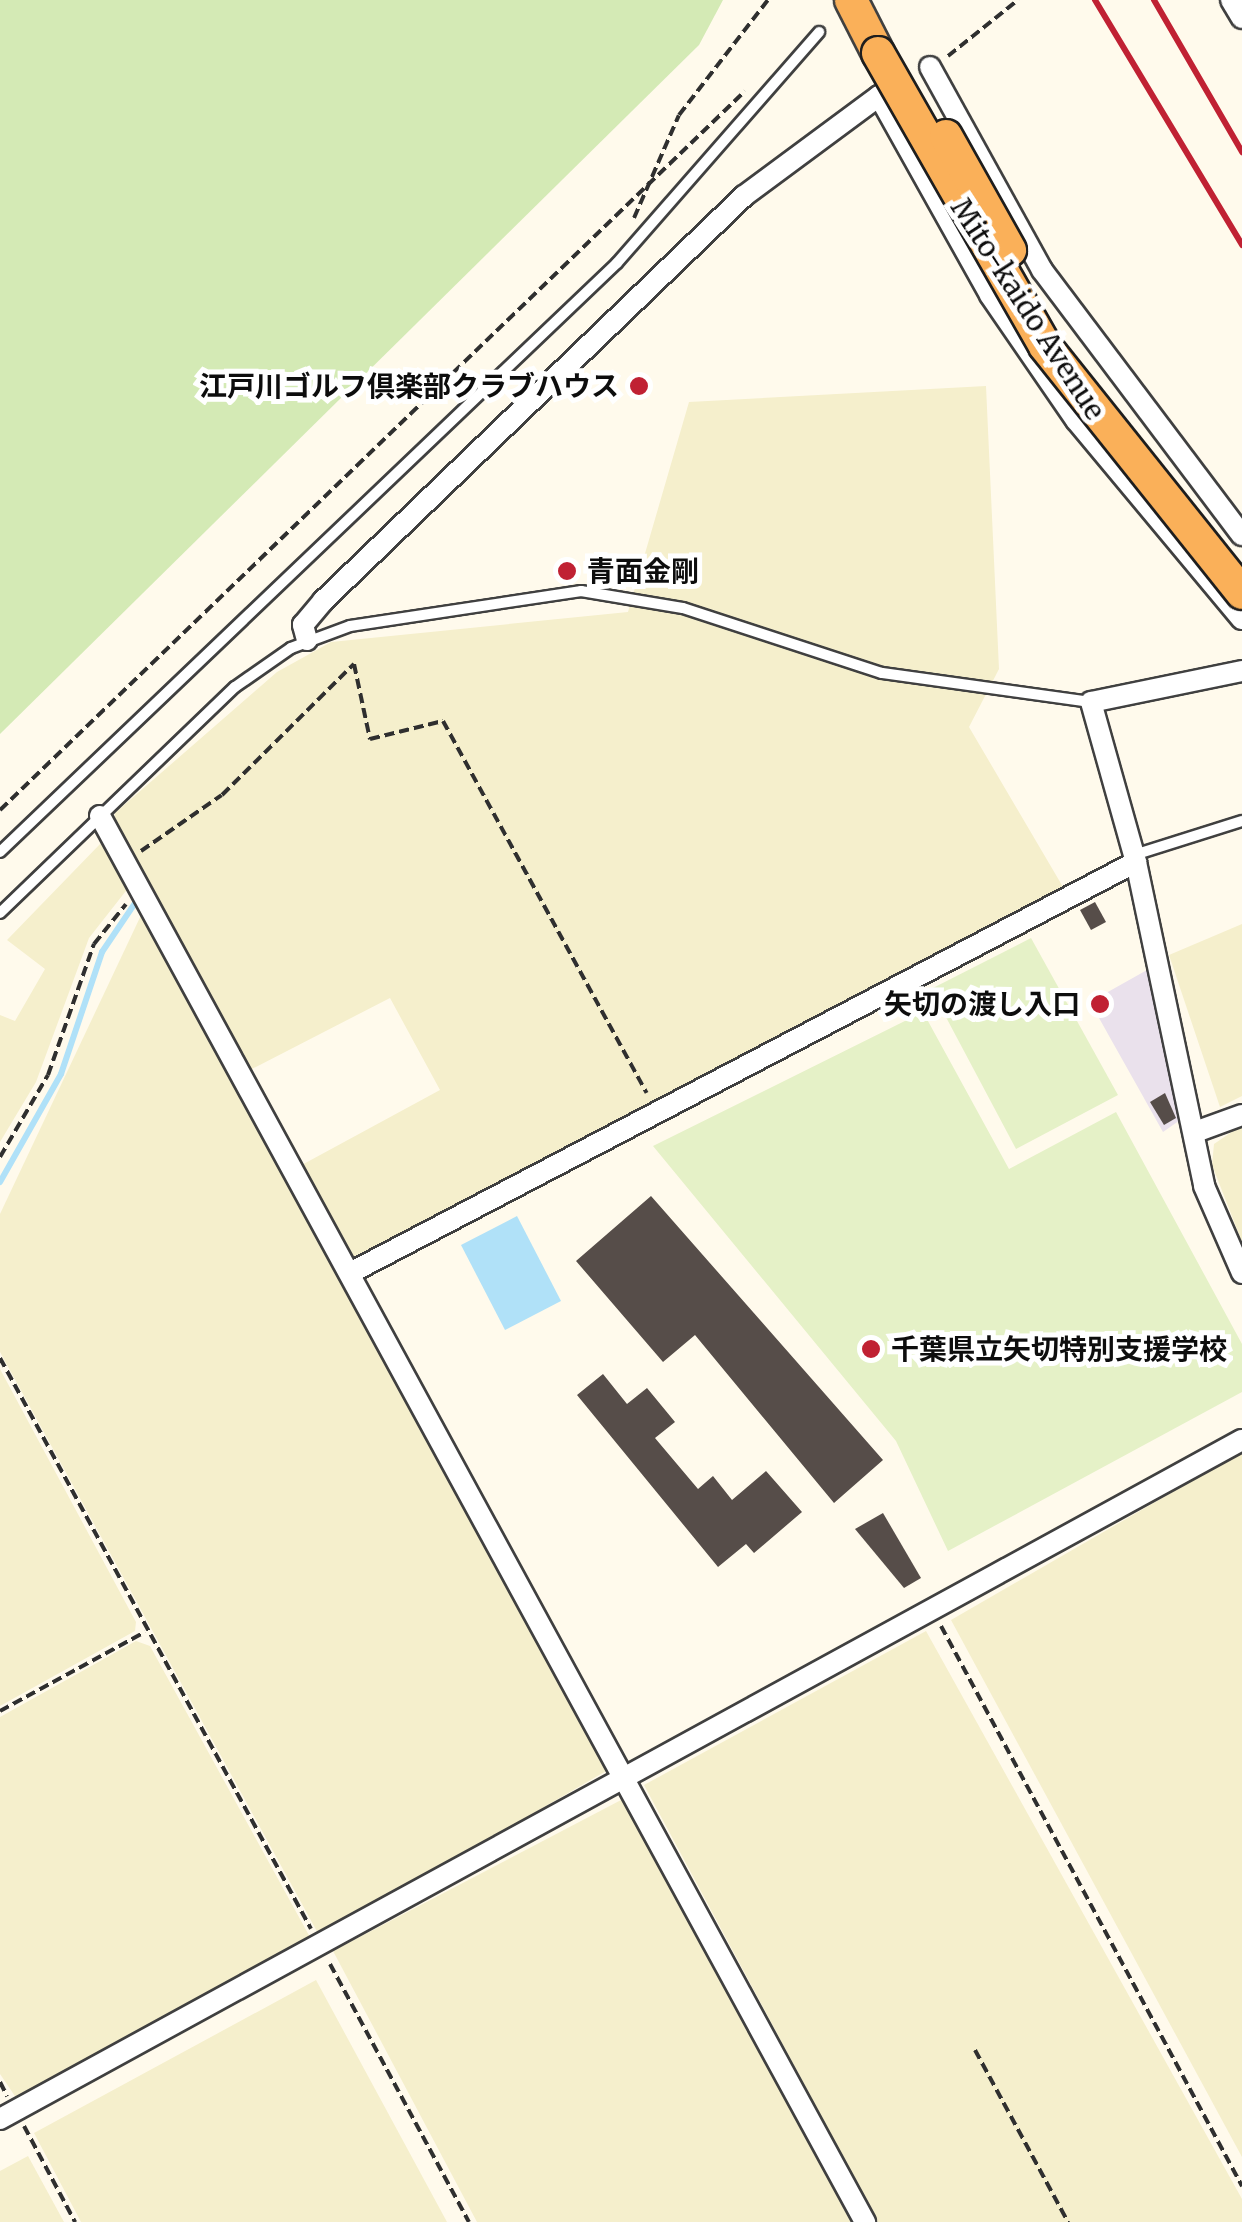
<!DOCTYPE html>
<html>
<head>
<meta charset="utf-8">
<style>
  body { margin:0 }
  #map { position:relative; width:1242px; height:2222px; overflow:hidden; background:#fffaec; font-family:Merriweather,"Noto Sans JP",serif }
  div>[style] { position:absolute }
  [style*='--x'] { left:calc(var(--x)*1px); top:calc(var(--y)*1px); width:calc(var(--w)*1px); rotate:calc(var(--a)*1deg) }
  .industrial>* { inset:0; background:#eae1ec }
  .farmland>* { inset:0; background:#f5efcc }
  .green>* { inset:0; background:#d4eab5 }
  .pitch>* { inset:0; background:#e5f1c7 }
  .water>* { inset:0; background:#b0e1f8 }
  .stream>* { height:6px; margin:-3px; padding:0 3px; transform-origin:3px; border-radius:3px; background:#b0e1f8 }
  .building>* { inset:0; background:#564d49 }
  .path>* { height:4px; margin-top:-2px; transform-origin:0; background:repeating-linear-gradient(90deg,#2f2f2f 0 10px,transparent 0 15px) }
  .roads { filter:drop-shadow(2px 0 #404040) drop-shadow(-2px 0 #404040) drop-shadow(0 2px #404040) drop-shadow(0 -2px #404040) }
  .service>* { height:10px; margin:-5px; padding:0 5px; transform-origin:5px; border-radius:5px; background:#fff }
  .minor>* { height:20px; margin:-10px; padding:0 10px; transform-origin:10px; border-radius:10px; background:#fff }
  .trunk>* { height:32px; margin:-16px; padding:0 16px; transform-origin:16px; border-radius:16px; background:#fab059 }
  .rail>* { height:6px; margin:-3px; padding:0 3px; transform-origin:3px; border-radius:3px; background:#c02133 }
  .bridges { filter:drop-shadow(2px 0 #1e1e1e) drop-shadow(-2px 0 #1e1e1e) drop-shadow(0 2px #1e1e1e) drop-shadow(0 -2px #1e1e1e) }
  .trunk-bridge>* { height:32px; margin:-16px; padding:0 16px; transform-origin:16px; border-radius:16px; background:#fab059 }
  .dots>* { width:28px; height:28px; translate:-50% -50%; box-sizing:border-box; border:5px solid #fff; border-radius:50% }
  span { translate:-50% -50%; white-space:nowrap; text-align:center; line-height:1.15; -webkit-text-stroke:10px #fff; paint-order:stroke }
  .street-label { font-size:28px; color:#0d0d0d }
  .poi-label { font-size:28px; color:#0d0d0d; font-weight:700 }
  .right { translate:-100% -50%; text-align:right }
  .left { translate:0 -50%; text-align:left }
</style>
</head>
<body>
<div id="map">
  <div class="industrial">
    <div style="clip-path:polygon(1147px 970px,1183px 1118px,1163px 1132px,1090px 1002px)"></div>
  </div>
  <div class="farmland">
    <div style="clip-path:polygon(986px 386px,999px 669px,969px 727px,1063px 887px,349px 1263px,298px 1167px,440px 1090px,390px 998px,246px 1072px,113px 827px,115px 813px,277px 672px,331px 642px,628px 612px,689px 402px)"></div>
    <div style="clip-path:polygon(102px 842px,129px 887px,89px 938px,36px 1082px,0 1142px,0 1015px,15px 1021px,45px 969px,7px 940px)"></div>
    <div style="clip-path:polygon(143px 911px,613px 1767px,320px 1937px,0 1352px,0 1214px)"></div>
    <div style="clip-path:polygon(1242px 924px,1242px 1096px,1220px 1107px,1169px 955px)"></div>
    <div style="clip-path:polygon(1242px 1125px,1242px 1242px,1212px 1165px,1214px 1144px)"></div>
    <div style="clip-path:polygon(0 1369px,136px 1622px,135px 1631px,0 1706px)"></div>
    <div style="clip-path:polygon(1242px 1452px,1242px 2157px,951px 1620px)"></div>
    <div style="clip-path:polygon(926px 1631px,1242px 2199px,1242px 2222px,878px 2222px,644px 1785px)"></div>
    <div style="clip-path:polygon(136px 1641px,150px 1646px,311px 1939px,19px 2102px,0 2074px,0 1717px)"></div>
    <div style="clip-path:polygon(623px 1799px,851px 2222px,477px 2222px,333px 1951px)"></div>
    <div style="clip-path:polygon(316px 1980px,447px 2222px,81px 2222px,34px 2133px)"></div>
    <div style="clip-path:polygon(28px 2156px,64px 2222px,0 2222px,0 2171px)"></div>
  </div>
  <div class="green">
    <div style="clip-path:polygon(0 0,723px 0,699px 45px,0 734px)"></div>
  </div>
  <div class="pitch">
    <div style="clip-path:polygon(1031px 938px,1118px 1095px,1016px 1149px,931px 989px)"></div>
    <div style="clip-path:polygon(923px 1012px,1009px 1169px,1116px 1112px,1242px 1344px,1242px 1392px,948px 1551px,896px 1441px,653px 1146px)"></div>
  </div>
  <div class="water">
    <div style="clip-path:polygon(517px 1216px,561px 1301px,505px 1330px,461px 1245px)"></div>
  </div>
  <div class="stream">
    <div style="--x:0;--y:1182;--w:124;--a:-60.5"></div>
    <div style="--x:61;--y:1074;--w:129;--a:-71.4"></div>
    <div style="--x:102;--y:952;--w:59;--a:-56"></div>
  </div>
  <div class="building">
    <div style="clip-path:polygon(1095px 902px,1106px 922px,1091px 930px,1080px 910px)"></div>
    <div style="clip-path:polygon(1165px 1093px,1176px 1118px,1164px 1125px,1150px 1102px)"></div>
    <div style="clip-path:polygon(651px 1196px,883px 1460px,834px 1503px,695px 1335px,663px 1362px,576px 1261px)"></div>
    <div style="clip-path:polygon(603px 1374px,627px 1404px,647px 1388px,675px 1422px,655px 1438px,698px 1489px,713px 1476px,732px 1500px,766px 1471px,802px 1512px,754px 1553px,746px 1544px,718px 1567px,577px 1395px)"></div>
    <div style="clip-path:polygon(883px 1513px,921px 1578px,904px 1588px,855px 1529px)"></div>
  </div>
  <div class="path">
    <div style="--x:948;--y:56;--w:90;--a:-38.7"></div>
    <div style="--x:634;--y:218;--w:112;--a:-66.4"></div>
    <div style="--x:679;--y:115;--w:145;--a:-52.3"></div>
    <div style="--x:0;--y:810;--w:1035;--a:-43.98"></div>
    <div style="--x:141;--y:851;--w:98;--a:-34.7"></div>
    <div style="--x:222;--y:795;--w:186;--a:-44.8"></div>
    <div style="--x:354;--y:664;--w:77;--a:78"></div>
    <div style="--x:370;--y:739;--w:75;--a:-13.9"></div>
    <div style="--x:443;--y:721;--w:424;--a:61.3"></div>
    <div style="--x:0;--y:1157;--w:95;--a:-59.7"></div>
    <div style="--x:48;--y:1075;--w:139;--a:-70.7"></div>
    <div style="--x:94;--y:944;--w:51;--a:-51.3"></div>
    <div style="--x:0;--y:1358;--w:650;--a:61.42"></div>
    <div style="--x:941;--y:1626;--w:636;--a:61.74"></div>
    <div style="--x:0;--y:1711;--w:165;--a:-28.6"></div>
    <div style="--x:330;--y:1964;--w:293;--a:61.7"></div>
    <div style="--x:975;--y:2050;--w:196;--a:61.6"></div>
    <div style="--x:0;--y:2082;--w:16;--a:63"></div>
    <div style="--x:24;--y:2126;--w:109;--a:62"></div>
  </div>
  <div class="roads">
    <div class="service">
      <div style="--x:0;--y:852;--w:853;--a:-43.67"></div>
      <div style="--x:617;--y:263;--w:307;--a:-48.8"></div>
      <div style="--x:1134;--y:855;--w:113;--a:-17.5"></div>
      <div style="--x:0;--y:913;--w:326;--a:-43.9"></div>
      <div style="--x:235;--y:687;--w:68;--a:-34.9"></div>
      <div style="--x:291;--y:648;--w:63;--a:-20.4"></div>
      <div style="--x:350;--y:626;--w:234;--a:-8.6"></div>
      <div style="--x:581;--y:591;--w:103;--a:9.5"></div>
      <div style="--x:683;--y:608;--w:209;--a:18.1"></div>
      <div style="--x:882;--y:673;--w:211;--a:7.9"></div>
    </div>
    <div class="minor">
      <div style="--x:1231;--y:0;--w:21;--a:59"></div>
      <div style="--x:930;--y:67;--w:232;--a:61.1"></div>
      <div style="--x:1042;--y:270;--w:332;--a:53"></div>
      <div style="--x:307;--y:640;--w:16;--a:-105"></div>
      <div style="--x:303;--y:625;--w:31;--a:-50"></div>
      <div style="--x:323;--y:601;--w:584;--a:-43.89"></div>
      <div style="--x:744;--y:196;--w:168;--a:-36.5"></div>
      <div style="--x:879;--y:96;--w:228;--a:60.8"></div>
      <div style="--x:990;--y:295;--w:152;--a:55.5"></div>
      <div style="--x:1076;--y:420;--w:259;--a:50.2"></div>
      <div style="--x:1242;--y:671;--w:154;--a:168.4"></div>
      <div style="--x:1091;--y:702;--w:166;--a:74.3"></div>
      <div style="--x:1136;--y:862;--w:331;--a:78.1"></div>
      <div style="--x:1204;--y:1186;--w:95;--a:66.4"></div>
      <div style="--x:100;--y:816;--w:1601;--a:61.45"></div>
      <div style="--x:1198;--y:1131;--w:47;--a:-20"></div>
      <div style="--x:350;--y:1273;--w:887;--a:-27.61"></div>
      <div style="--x:0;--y:2119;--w:1415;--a:-28.67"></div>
    </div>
    <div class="trunk">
      <div style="--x:851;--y:0;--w:59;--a:63"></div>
    </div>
  </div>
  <div class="rail">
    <div style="--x:1095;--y:0;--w:286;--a:59"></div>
    <div style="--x:1154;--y:0;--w:176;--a:59.9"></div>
  </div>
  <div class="bridges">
    <div class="trunk-bridge">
      <div style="--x:878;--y:53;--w:337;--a:60.3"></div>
      <div style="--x:1045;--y:346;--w:316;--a:51.4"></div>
      <div style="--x:946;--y:136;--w:131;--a:60.7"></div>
    </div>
  </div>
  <div class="dots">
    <div style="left:639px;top:386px;background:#c02133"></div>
    <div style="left:567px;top:571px;background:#c02133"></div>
    <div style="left:1100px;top:1004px;background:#c02133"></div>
    <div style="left:871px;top:1349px;background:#c02133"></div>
  </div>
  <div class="street-label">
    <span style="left:1028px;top:309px;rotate:57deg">Mito-kaido Avenue</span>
  </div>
  <div class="poi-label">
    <span class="right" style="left:619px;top:386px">江戸川ゴルフ倶楽部クラブハウス</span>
    <span class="left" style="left:587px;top:571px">青面金剛</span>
    <span class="right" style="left:1080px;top:1004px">矢切の渡し入口</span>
    <span class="left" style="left:891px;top:1349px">千葉県立矢切特別支援学校</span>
  </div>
</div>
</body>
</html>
